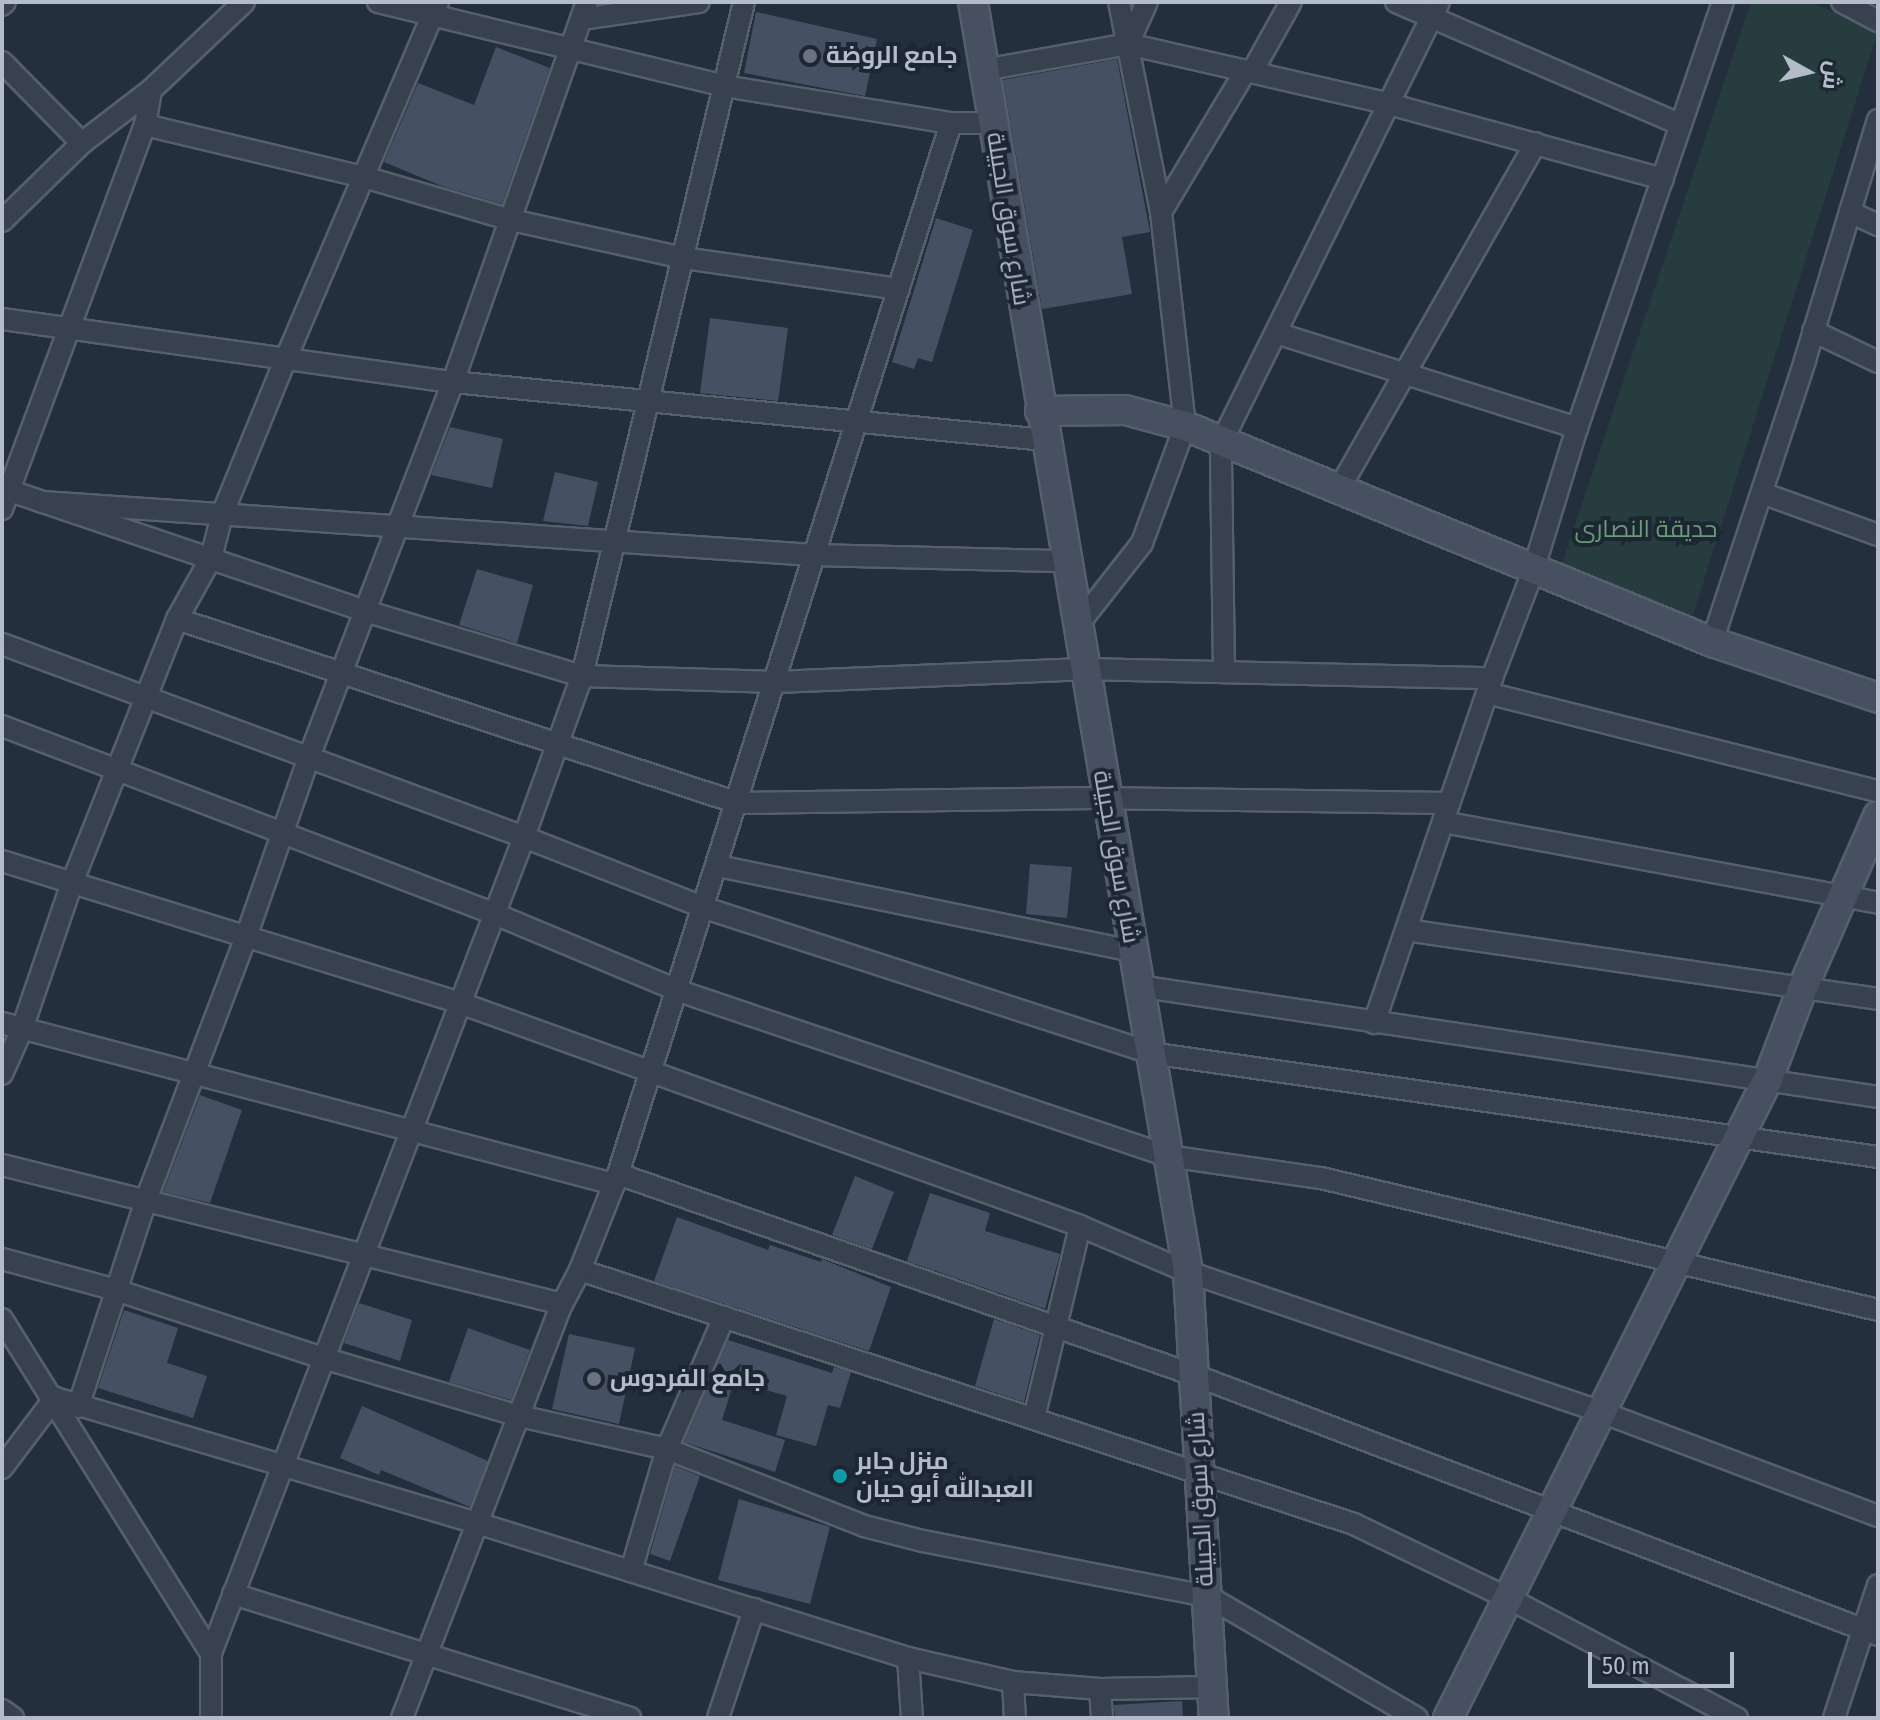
<!DOCTYPE html>
<html>
<head>
<meta charset="utf-8">
<style>
  body { margin:0 }
  #map { position:relative; width:1880px; height:1720px; overflow:hidden; background:#242f3e; font-family:"Fira Sans Condensed",Cairo,sans-serif }
  div>[style] { position:absolute }
  [style*='--x'] { left:calc(var(--x)*1px); top:calc(var(--y)*1px); width:calc(var(--w)*1px); rotate:calc(var(--a)*1deg) }
  .green>* { inset:0; background:#263c3f }
  .building>* { inset:0; background:#455162 }
  .roads { filter:drop-shadow(2px 0 #565f6c) drop-shadow(-2px 0 #565f6c) drop-shadow(0 2px #565f6c) drop-shadow(0 -2px #565f6c) }
  .street>* { height:20px; margin:-10px; padding:0 10px; transform-origin:10px; border-radius:10px; background:#38414e }
  .secondary>* { height:28px; margin:-14px; padding:0 14px; transform-origin:14px; border-radius:14px; background:#465061 }
  .dots>* { width:22px; height:22px; translate:-50% -50%; box-sizing:border-box; border:4px solid #1d2633; border-radius:50% }
  span { translate:-50% -50%; white-space:nowrap; text-align:center; line-height:1.15; -webkit-text-stroke:8px #1d2633; paint-order:stroke }
  .poi-label { font-size:24px; color:#b4bcc9; font-weight:700 }
  .left { translate:0 -50%; text-align:left }
  .street-label { font-size:24px; color:#b4bcc9 }
  .park-label { font-size:24px; color:#6b9a76 }
  .frame { position:absolute; inset:0; border:4px solid #b4bcc9; pointer-events:none }
  .north { position:absolute; left:1768px; top:32px; width:80px; height:80px; -webkit-text-stroke:6px #1d2633; paint-order:stroke; rotate:98deg; font-size:22px; font-weight:700; line-height:32px; text-align:center; color:#b4bcc9 }
  .north::after { content:''; display:block; margin:auto; width:28px; height:36px; background:#b4bcc9; clip-path:polygon(50% 0,100% 100%,50% 72%,0 100%) }
  .scale { position:absolute; left:1588px; top:1652px; width:146px; height:36px; box-sizing:border-box; border:4px solid #b4bcc9; border-top:0; padding-left:10px; font-size:24px; line-height:28px; white-space:nowrap; color:#b4bcc9; -webkit-text-stroke:6px #1d2633; paint-order:stroke }
</style>
</head>
<body>
<div id="map">
  <div class="green">
    <div style="clip-path:polygon(1751px 2px,1812px 2px,1877px 34px,1691px 621px,1558px 575px)"></div>
  </div>
  <div class="building">
    <div style="clip-path:polygon(756px 12px,877px 39px,865px 96px,744px 73px)"></div>
    <div style="clip-path:polygon(496px 47px,550px 68px,502px 204px,444px 187px,384px 162px,418px 83px,474px 105px)"></div>
    <div style="clip-path:polygon(1117px 59px,1150px 232px,1122px 237px,1132px 294px,1042px 309px,1003px 80px)"></div>
    <div style="clip-path:polygon(936px 218px,973px 230px,932px 362px,918px 358px,914px 369px,892px 362px)"></div>
    <div style="clip-path:polygon(710px 318px,788px 328px,778px 401px,700px 393px)"></div>
    <div style="clip-path:polygon(450px 427px,503px 439px,492px 488px,431px 475px)"></div>
    <div style="clip-path:polygon(555px 472px,598px 482px,588px 526px,543px 521px)"></div>
    <div style="clip-path:polygon(477px 569px,533px 585px,517px 643px,459px 625px)"></div>
    <div style="clip-path:polygon(1030px 864px,1072px 867px,1067px 918px,1026px 914px)"></div>
    <div style="clip-path:polygon(200px 1095px,242px 1110px,210px 1203px,163px 1192px)"></div>
    <div style="clip-path:polygon(855px 1176px,894px 1192px,872px 1249px,832px 1235px)"></div>
    <div style="clip-path:polygon(930px 1193px,990px 1213px,985px 1231px,1060px 1254px,1045px 1309px,907px 1261px)"></div>
    <div style="clip-path:polygon(677px 1217px,768px 1250px,770px 1245px,821px 1262px,822px 1259px,891px 1287px,869px 1351px,654px 1281px)"></div>
    <div style="clip-path:polygon(359px 1303px,412px 1320px,400px 1361px,344px 1343px)"></div>
    <div style="clip-path:polygon(124px 1310px,178px 1328px,167px 1363px,207px 1376px,193px 1418px,98px 1388px)"></div>
    <div style="clip-path:polygon(994px 1319px,1040px 1335px,1024px 1402px,975px 1386px)"></div>
    <div style="clip-path:polygon(468px 1328px,530px 1350px,511px 1400px,449px 1382px)"></div>
    <div style="clip-path:polygon(569px 1334px,635px 1348px,619px 1424px,552px 1409px)"></div>
    <div style="clip-path:polygon(728px 1340px,832px 1373px,834px 1367px,851px 1372px,840px 1408px,828px 1405px,816px 1446px,776px 1435px,787px 1396px,734px 1381px,722px 1420px,785px 1440px,775px 1472px,684px 1442px)"></div>
    <div style="clip-path:polygon(362px 1406px,488px 1461px,470px 1507px,381px 1470px,379px 1475px,340px 1458px)"></div>
    <div style="clip-path:polygon(675px 1466px,700px 1476px,670px 1561px,650px 1554px)"></div>
    <div style="clip-path:polygon(739px 1499px,830px 1527px,810px 1604px,718px 1580px)"></div>
    <div style="clip-path:polygon(1182px 1701px,1183px 1718px,1115px 1718px,1114px 1705px)"></div>
  </div>
  <div class="roads">
    <div class="street">
      <div style="--x:378;--y:2;--w:356;--a:13.6"></div>
      <div style="--x:724;--y:86;--w:230;--a:9.3"></div>
      <div style="--x:951;--y:123;--w:42;--a:0"></div>
      <div style="--x:438;--y:2;--w:387;--a:113.1"></div>
      <div style="--x:286;--y:358;--w:170;--a:112.2"></div>
      <div style="--x:222;--y:515;--w:44;--a:104.3"></div>
      <div style="--x:211;--y:558;--w:70;--a:119.1"></div>
      <div style="--x:177;--y:619;--w:590;--a:18.16"></div>
      <div style="--x:738;--y:803;--w:356;--a:-0.8"></div>
      <div style="--x:1094;--y:798;--w:355;--a:0.8"></div>
      <div style="--x:1396;--y:2;--w:310;--a:23.3"></div>
      <div style="--x:1842;--y:2;--w:41;--a:27.8"></div>
      <div style="--x:2;--y:5;--w:4;--a:-45"></div>
      <div style="--x:581;--y:19;--w:119;--a:-8.2"></div>
      <div style="--x:1128;--y:44;--w:46;--a:-65.7"></div>
      <div style="--x:2;--y:62;--w:114;--a:45.4"></div>
      <div style="--x:984;--y:70;--w:146;--a:-10.2"></div>
      <div style="--x:1128;--y:44;--w:268;--a:12.9"></div>
      <div style="--x:1389;--y:104;--w:284;--a:15.3"></div>
      <div style="--x:1252;--y:72;--w:80;--a:-60.9"></div>
      <div style="--x:145;--y:125;--w:225;--a:13.4"></div>
      <div style="--x:364;--y:177;--w:153;--a:16.3"></div>
      <div style="--x:511;--y:220;--w:177;--a:12.4"></div>
      <div style="--x:684;--y:258;--w:217;--a:8.2"></div>
      <div style="--x:1161;--y:212;--w:165;--a:-59.1"></div>
      <div style="--x:1850;--y:212;--w:31;--a:25"></div>
      <div style="--x:2;--y:221;--w:112;--a:-44.3"></div>
      <div style="--x:82;--y:143;--w:87;--a:-37.5"></div>
      <div style="--x:151;--y:90;--w:128;--a:-43.4"></div>
      <div style="--x:2;--y:319;--w:455;--a:8"></div>
      <div style="--x:453;--y:382;--w:594;--a:5.6"></div>
      <div style="--x:1813;--y:331;--w:72;--a:25.5"></div>
      <div style="--x:1276;--y:333;--w:316;--a:17.5"></div>
      <div style="--x:2;--y:488;--w:43;--a:18.9"></div>
      <div style="--x:43;--y:502;--w:772;--a:3.94"></div>
      <div style="--x:813;--y:555;--w:252;--a:1.4"></div>
      <div style="--x:1338;--y:491;--w:400;--a:-60.4"></div>
      <div style="--x:1762;--y:493;--w:123;--a:19.9"></div>
      <div style="--x:43;--y:502;--w:340;--a:18.7"></div>
      <div style="--x:365;--y:611;--w:227;--a:16.7"></div>
      <div style="--x:582;--y:676;--w:194;--a:1.8"></div>
      <div style="--x:776;--y:682;--w:308;--a:-2.4"></div>
      <div style="--x:1084;--y:669;--w:408;--a:1.3"></div>
      <div style="--x:2;--y:509;--w:410;--a:-69.6"></div>
      <div style="--x:145;--y:125;--w:36;--a:-80"></div>
      <div style="--x:1077;--y:626;--w:105;--a:-51.9"></div>
      <div style="--x:1142;--y:543;--w:125;--a:-69.8"></div>
      <div style="--x:1185;--y:426;--w:215;--a:-96.4"></div>
      <div style="--x:1161;--y:212;--w:214;--a:-101.3"></div>
      <div style="--x:1712;--y:642;--w:297;--a:-71.7"></div>
      <div style="--x:1805;--y:360;--w:251;--a:-73.1"></div>
      <div style="--x:2;--y:644;--w:557;--a:20.29"></div>
      <div style="--x:524;--y:837;--w:194;--a:21.4"></div>
      <div style="--x:705;--y:908;--w:468;--a:18"></div>
      <div style="--x:1150;--y:1053;--w:735;--a:8.13"></div>
      <div style="--x:1224;--y:672;--w:229;--a:-90.8"></div>
      <div style="--x:1221;--y:443;--w:492;--a:-63.7"></div>
      <div style="--x:1487;--y:693;--w:403;--a:14.1"></div>
      <div style="--x:2;--y:726;--w:528;--a:20.87"></div>
      <div style="--x:495;--y:914;--w:199;--a:22.7"></div>
      <div style="--x:679;--y:991;--w:516;--a:18.65"></div>
      <div style="--x:1168;--y:1156;--w:155;--a:8.2"></div>
      <div style="--x:1321;--y:1178;--w:572;--a:13.33"></div>
      <div style="--x:1443;--y:822;--w:442;--a:10.5"></div>
      <div style="--x:2;--y:861;--w:480;--a:17.2"></div>
      <div style="--x:460;--y:1003;--w:659;--a:19.78"></div>
      <div style="--x:1080;--y:1226;--w:117;--a:23.1"></div>
      <div style="--x:1188;--y:1272;--w:436;--a:18.7"></div>
      <div style="--x:1601;--y:1412;--w:296;--a:20.6"></div>
      <div style="--x:718;--y:866;--w:423;--a:11.6"></div>
      <div style="--x:1406;--y:930;--w:477;--a:8.3"></div>
      <div style="--x:1138;--y:986;--w:748;--a:8.53"></div>
      <div style="--x:2;--y:1023;--w:633;--a:14.74"></div>
      <div style="--x:1374;--y:1023;--w:365;--a:-71.1"></div>
      <div style="--x:1492;--y:678;--w:115;--a:-69"></div>
      <div style="--x:1533;--y:571;--w:150;--a:-72.9"></div>
      <div style="--x:1577;--y:428;--w:450;--a:-71.1"></div>
      <div style="--x:2;--y:1074;--w:49;--a:-66"></div>
      <div style="--x:22;--y:1029;--w:154;--a:-71.1"></div>
      <div style="--x:72;--y:883;--w:284;--a:-68.3"></div>
      <div style="--x:2;--y:1165;--w:577;--a:13.94"></div>
      <div style="--x:618;--y:1174;--w:610;--a:19.24"></div>
      <div style="--x:1194;--y:1375;--w:732;--a:20.81"></div>
      <div style="--x:2;--y:1259;--w:118;--a:15.2"></div>
      <div style="--x:116;--y:1290;--w:218;--a:18.2"></div>
      <div style="--x:323;--y:1358;--w:204;--a:16.5"></div>
      <div style="--x:519;--y:1416;--w:152;--a:12.6"></div>
      <div style="--x:667;--y:1449;--w:212;--a:21.3"></div>
      <div style="--x:864;--y:1526;--w:61;--a:14.3"></div>
      <div style="--x:923;--y:1541;--w:289;--a:11"></div>
      <div style="--x:1207;--y:1596;--w:243;--a:30.2"></div>
      <div style="--x:580;--y:1270;--w:815;--a:18.17"></div>
      <div style="--x:1354;--y:1524;--w:171;--a:25.7"></div>
      <div style="--x:1508;--y:1598;--w:259;--a:27.7"></div>
      <div style="--x:2;--y:1319;--w:394;--a:58"></div>
      <div style="--x:211;--y:1653;--w:65;--a:90"></div>
      <div style="--x:78;--y:1407;--w:218;--a:-71.8"></div>
      <div style="--x:146;--y:1200;--w:281;--a:-69.2"></div>
      <div style="--x:246;--y:937;--w:191;--a:-70.7"></div>
      <div style="--x:309;--y:757;--w:402;--a:-69"></div>
      <div style="--x:453;--y:382;--w:403;--a:-70.6"></div>
      <div style="--x:1034;--y:1418;--w:197;--a:-76.5"></div>
      <div style="--x:2;--y:1468;--w:88;--a:-52.9"></div>
      <div style="--x:55;--y:1398;--w:440;--a:16.5"></div>
      <div style="--x:477;--y:1523;--w:452;--a:17.4"></div>
      <div style="--x:908;--y:1658;--w:108;--a:12.9"></div>
      <div style="--x:1013;--y:1682;--w:87;--a:4.6"></div>
      <div style="--x:1100;--y:1689;--w:112;--a:-1"></div>
      <div style="--x:631;--y:1571;--w:127;--a:-73.6"></div>
      <div style="--x:667;--y:1449;--w:144;--a:-66.6"></div>
      <div style="--x:233;--y:1594;--w:416;--a:17.3"></div>
      <div style="--x:211;--y:1653;--w:874;--a:-69.01"></div>
      <div style="--x:524;--y:837;--w:171;--a:-70.2"></div>
      <div style="--x:582;--y:676;--w:693;--a:-76.48"></div>
      <div style="--x:908;--y:1658;--w:60;--a:86.2"></div>
      <div style="--x:1013;--y:1682;--w:36;--a:87"></div>
      <div style="--x:1100;--y:1689;--w:29;--a:86"></div>
      <div style="--x:2;--y:1710;--w:14;--a:36"></div>
      <div style="--x:402;--y:1718;--w:444;--a:-68.9"></div>
      <div style="--x:562;--y:1304;--w:38;--a:-62"></div>
      <div style="--x:580;--y:1270;--w:103;--a:-68.4"></div>
      <div style="--x:618;--y:1174;--w:1102;--a:-72.42"></div>
      <div style="--x:718;--y:1718;--w:115;--a:-71.7"></div>
      <div style="--x:1834;--y:1718;--w:140;--a:-71.7"></div>
    </div>
    <div class="secondary">
      <div style="--x:973;--y:2;--w:1288;--a:80.39"></div>
      <div style="--x:1188;--y:1272;--w:447;--a:86.7"></div>
      <div style="--x:1040;--y:411;--w:85;--a:-0.7"></div>
      <div style="--x:1125;--y:410;--w:62;--a:14.9"></div>
      <div style="--x:1185;--y:426;--w:570;--a:22.29"></div>
      <div style="--x:1712;--y:642;--w:175;--a:18.6"></div>
      <div style="--x:1448;--y:1718;--w:715;--a:-63.4"></div>
      <div style="--x:1768;--y:1079;--w:98;--a:-69.2"></div>
      <div style="--x:1803;--y:987;--w:187;--a:-66.3"></div>
    </div>
  </div>
  <div class="dots">
    <div style="left:810px;top:56px;background:#6b7280"></div>
    <div style="left:594px;top:1379px;background:#6b7280"></div>
    <div style="left:840px;top:1476px;background:#0f9aa8"></div>
  </div>
  <div class="poi-label">
    <span class="left" style="left:826px;top:56px">جامع الروضة</span>
    <span class="left" style="left:610px;top:1379px">جامع الفردوس</span>
    <span class="left" style="left:856px;top:1476px">منزل جابر<br>العبدالله أبو حيان</span>
  </div>
  <div class="street-label">
    <span style="left:1008px;top:219px;rotate:81deg">شارع سوق الجبيلة</span>
    <span style="left:1116px;top:857px;rotate:80deg">شارع سوق الجبيلة</span>
    <span style="left:1201px;top:1499px;rotate:-93deg">شارع سوق الجبيلة</span>
  </div>
  <div class="park-label">
    <span style="left:1646px;top:530px">حديقة النصارى</span>
  </div>
  <div class="frame"></div>
  <div class="north">ش</div>
  <div class="scale">50 m</div>
</div>
</body>
</html>
